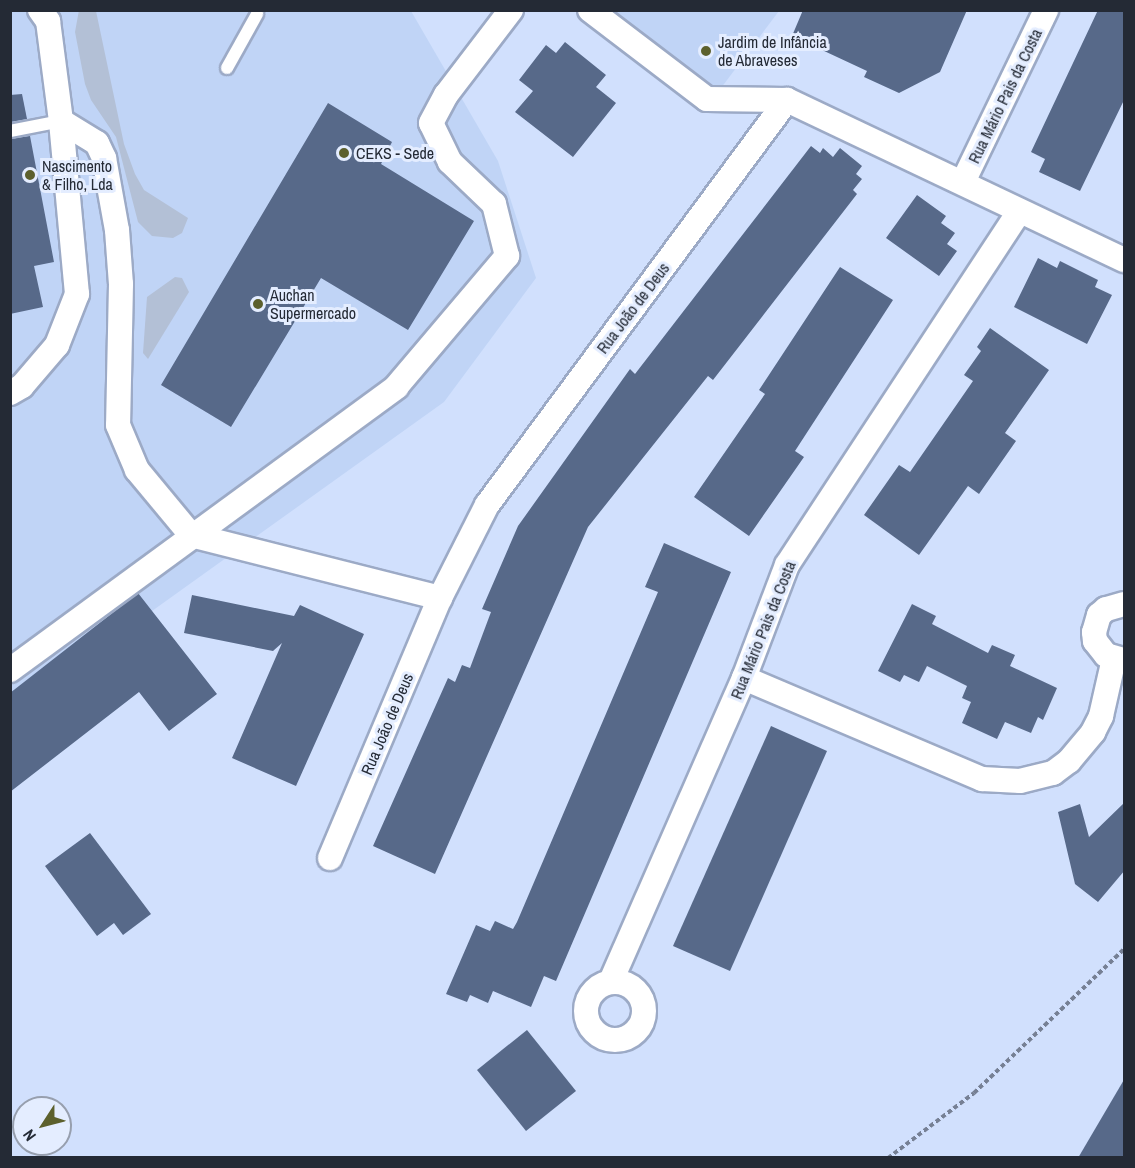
<!DOCTYPE html>
<html>
<head>
<meta charset="utf-8">
<style>
  body { margin:0 }
  #map { position:relative; width:1135px; height:1168px; overflow:hidden; background:#d1e0fd; font-family:"Archivo Narrow",sans-serif }
  div>[style] { position:absolute }
  [style*='--x'] { left:calc(var(--x)*1px); top:calc(var(--y)*1px); width:calc(var(--w)*1px); rotate:calc(var(--a)*1deg) }
  .built>* { inset:0; background:#c0d4f6 }
  .green>* { inset:0; background:#b3c0d6 }
  .building>* { inset:0; background:#576989 }
  .path>* { height:4px; margin-top:-2px; transform-origin:0; background:repeating-linear-gradient(90deg,#768094 0 4.5px,transparent 0 7.5px) }
  .roads { filter:drop-shadow(2px 0 #9caac6) drop-shadow(-2px 0 #9caac6) drop-shadow(0 2px #9caac6) drop-shadow(0 -2px #9caac6) }
  .lane>* { height:12px; margin:-6px; padding:0 6px; transform-origin:6px; border-radius:6px; background:#fff }
  .street>* { height:24px; margin:-12px; padding:0 12px; transform-origin:12px; border-radius:12px; background:#fff }
  .street>.ring { margin:-12px; padding:0; box-sizing:content-box; background:none; border:24px solid #fff; border-radius:50% }
  .dots>* { width:16px; height:16px; translate:-50% -50%; box-sizing:border-box; border:3px solid #e4edff; border-radius:50% }
  span { translate:-50% -50%; white-space:nowrap; text-align:center; line-height:1.15; -webkit-text-stroke:6px #e4edff; paint-order:stroke }
  .poi-label { font-size:16px; color:#242a35 }
  .left { translate:0 -50%; text-align:left }
  .street-label { font-size:16px; color:#242a35 }
  .frame { position:absolute; inset:0; border:12px solid #242a35; pointer-events:none }
  .north { position:absolute; left:12px; top:1096px; width:60px; height:60px; box-sizing:border-box; background:#e4edff; border:2px solid #979fae; border-radius:50%; rotate:234deg; font-size:16px; font-weight:700; line-height:24px; text-align:center; color:#242a35 }
  .north::after { content:''; display:block; margin:auto; width:21px; height:27px; background:#5c602d; clip-path:polygon(50% 0,100% 100%,50% 72%,0 100%) }
</style>
</head>
<body>
<div id="map">
  <div class="built">
    <div style="clip-path:polygon(11px 11px,411px 11px,498px 161px,536px 278px,444px 402px,11px 712px)"></div>
    <div style="clip-path:polygon(611px 11px,779px 11px,718px 92px)"></div>
  </div>
  <div class="green">
    <div style="clip-path:polygon(79px 10px,96px 11px,124px 144px,135px 174px,144px 190px,188px 218px,182px 233px,173px 238px,152px 236px,138px 222px,116px 137px,91px 100px,85px 84px,75px 32px)"></div>
    <div style="clip-path:polygon(175px 277px,182px 278px,189px 292px,148px 359px,143px 353px,147px 297px)"></div>
  </div>
  <div class="building">
    <div style="clip-path:polygon(803px 10px,967px 10px,940px 72px,899px 93px,864px 77px,867px 71px,792px 36px)"></div>
    <div style="clip-path:polygon(1098px 10px,1125px 10px,1125px 98px,1080px 191px,1039px 172px,1045px 159px,1031px 152px)"></div>
    <div style="clip-path:polygon(565px 42px,606px 75px,596px 87px,616px 103px,573px 157px,515px 112px,533px 91px,519px 80px,546px 45px,556px 53px)"></div>
    <div style="clip-path:polygon(22px 94px,27px 119px,10px 122px,10px 95px)"></div>
    <div style="clip-path:polygon(328px 103px,392px 142px,381px 164px,474px 221px,408px 330px,321px 278px,231px 427px,161px 385px)"></div>
    <div style="clip-path:polygon(30px 136px,54px 262px,34px 266px,43px 307px,10px 314px,10px 139px)"></div>
    <div style="clip-path:polygon(811px 146px,820px 153px,823px 148px,833px 157px,840px 148px,862px 166px,856px 174px,862px 179px,853px 190px,857px 194px,713px 380px,708px 376px,588px 527px,435px 874px,373px 846px,448px 678px,455px 682px,462px 665px,470px 668px,491px 612px,482px 609px,518px 526px,630px 369px,635px 374px)"></div>
    <div style="clip-path:polygon(917px 195px,946px 216px,941px 223px,955px 233px,947px 244px,957px 251px,939px 276px,886px 238px)"></div>
    <div style="clip-path:polygon(1038px 258px,1057px 268px,1060px 261px,1098px 280px,1095px 287px,1112px 295px,1087px 344px,1014px 307px)"></div>
    <div style="clip-path:polygon(840px 267px,893px 300px,795px 451px,804px 457px,749px 536px,694px 497px,765px 394px,759px 390px)"></div>
    <div style="clip-path:polygon(990px 328px,1049px 370px,1005px 433px,1016px 441px,979px 494px,968px 486px,919px 555px,864px 515px,899px 465px,910px 472px,973px 381px,964px 375px,981px 351px,977px 347px)"></div>
    <div style="clip-path:polygon(664px 543px,731px 572px,556px 981px,544px 976px,531px 1007px,493px 991px,488px 1003px,470px 995px,467px 1002px,446px 994px,476px 925px,490px 931px,495px 921px,513px 929px,517px 922px,658px 592px,645px 587px)"></div>
    <div style="clip-path:polygon(138px 593px,217px 694px,169px 731px,139px 692px,10px 792px,10px 693px)"></div>
    <div style="clip-path:polygon(192px 595px,294px 616px,300px 605px,364px 634px,296px 786px,232px 758px,282px 643px,273px 651px,184px 633px)"></div>
    <div style="clip-path:polygon(912px 604px,936px 616px,932px 624px,988px 653px,992px 645px,1015px 655px,1010px 666px,1057px 688px,1043px 720px,1038px 717px,1031px 733px,1005px 722px,997px 739px,962px 723px,971px 702px,962px 698px,967px 686px,927px 666px,919px 682px,904px 675px,900px 682px,878px 671px)"></div>
    <div style="clip-path:polygon(771px 726px,827px 751px,730px 971px,673px 946px)"></div>
    <div style="clip-path:polygon(1125px 802px,1125px 870px,1098px 902px,1075px 884px,1058px 812px,1080px 804px,1089px 837px)"></div>
    <div style="clip-path:polygon(90px 833px,151px 914px,123px 935px,114px 923px,97px 936px,45px 866px)"></div>
    <div style="clip-path:polygon(527px 1030px,576px 1091px,526px 1131px,477px 1070px)"></div>
    <div style="clip-path:polygon(1125px 1078px,1125px 1158px,1078px 1158px)"></div>
  </div>
  <div class="path">
    <div style="--x:888;--y:1158;--w:108;--a:-37.1"></div>
    <div style="--x:974;--y:1093;--w:208;--a:-43.8"></div>
  </div>
  <div class="roads">
    <div class="lane">
      <div style="--x:227;--y:68;--w:62;--a:-60.9"></div>
      <div style="--x:10;--y:131;--w:52;--a:-11.1"></div>
    </div>
    <div class="street">
      <div style="--x:40;--y:10;--w:14;--a:54"></div>
      <div style="--x:48;--y:21;--w:101;--a:82.6"></div>
      <div style="--x:61;--y:121;--w:42;--a:31.4"></div>
      <div style="--x:97;--y:143;--w:17;--a:65"></div>
      <div style="--x:104;--y:158;--w:73;--a:79.8"></div>
      <div style="--x:117;--y:230;--w:54;--a:85.8"></div>
      <div style="--x:121;--y:284;--w:141;--a:91.2"></div>
      <div style="--x:118;--y:425;--w:49;--a:67.1"></div>
      <div style="--x:137;--y:470;--w:85;--a:50.3"></div>
      <div style="--x:191;--y:535;--w:257;--a:14.2"></div>
      <div style="--x:590;--y:10;--w:147;--a:37.3"></div>
      <div style="--x:707;--y:99;--w:80;--a:0.7"></div>
      <div style="--x:963;--y:182;--w:191;--a:-64.2"></div>
      <div style="--x:10;--y:393;--w:14;--a:-30"></div>
      <div style="--x:22;--y:386;--w:54;--a:-49.5"></div>
      <div style="--x:57;--y:345;--w:55;--a:-68.6"></div>
      <div style="--x:77;--y:294;--w:174;--a:-95.3"></div>
      <div style="--x:1124;--y:604;--w:19;--a:164"></div>
      <div style="--x:1106;--y:609;--w:9;--a:139"></div>
      <div style="--x:1099;--y:615;--w:18;--a:106"></div>
      <div style="--x:1094;--y:632;--w:9;--a:84"></div>
      <div style="--x:1095;--y:641;--w:18;--a:52"></div>
      <div style="--x:1106;--y:655;--w:19;--a:16"></div>
      <div style="--x:10;--y:670;--w:479;--a:-36.2"></div>
      <div style="--x:396;--y:387;--w:172;--a:-49.7"></div>
      <div style="--x:507;--y:256;--w:54;--a:-104"></div>
      <div style="--x:494;--y:204;--w:61;--a:-136.3"></div>
      <div style="--x:450;--y:162;--w:43;--a:-116"></div>
      <div style="--x:431;--y:123;--w:32;--a:-62"></div>
      <div style="--x:446;--y:95;--w:107;--a:-52.6"></div>
      <div style="--x:744;--y:678;--w:259;--a:23"></div>
      <div style="--x:982;--y:779;--w:38;--a:3"></div>
      <div style="--x:1020;--y:781;--w:34;--a:-14"></div>
      <div style="--x:1053;--y:773;--w:20;--a:-37"></div>
      <div style="--x:1069;--y:761;--w:38;--a:-50"></div>
      <div style="--x:1093;--y:732;--w:18;--a:-63"></div>
      <div style="--x:1101;--y:716;--w:58;--a:-77.2"></div>
      <div style="--x:330;--y:858;--w:282;--a:-67.1"></div>
      <div style="--x:440;--y:598;--w:104;--a:-63.2"></div>
      <div style="--x:487;--y:505;--w:504;--a:-53.47"></div>
      <div style="--x:787;--y:100;--w:373;--a:25.4"></div>
      <div style="--x:611;--y:981;--w:331;--a:-66.3"></div>
      <div style="--x:744;--y:678;--w:121;--a:-69.2"></div>
      <div style="--x:787;--y:565;--w:421;--a:-56.7"></div>
      <div class="ring" style="left:586px;top:982px;width:34px;height:34px"></div>
    </div>
  </div>
  <div class="dots">
    <div style="left:706px;top:51px;background:#5c602d"></div>
    <div style="left:344px;top:153px;background:#5c602d"></div>
    <div style="left:30px;top:175px;background:#5c602d"></div>
    <div style="left:258px;top:304px;background:#5c602d"></div>
  </div>
  <div class="poi-label">
    <span class="left" style="left:718px;top:51px">Jardim de Infância<br>de Abraveses</span>
    <span class="left" style="left:356px;top:153px">CEKS - Sede</span>
    <span class="left" style="left:42px;top:175px">Nascimento<br>&amp; Filho, Lda</span>
    <span class="left" style="left:270px;top:304px">Auchan<br>Supermercado</span>
  </div>
  <div class="street-label">
    <span style="left:1005px;top:96px;rotate:-64deg">Rua Mário Pais da Costa</span>
    <span style="left:633px;top:308px;rotate:-53deg">Rua João de Deus</span>
    <span style="left:763px;top:630px;rotate:-68deg">Rua Mário Pais da Costa</span>
    <span style="left:387px;top:724px;rotate:-67deg">Rua João de Deus</span>
  </div>
  <div class="frame"></div>
  <div class="north">N</div>
</div>
</body>
</html>
